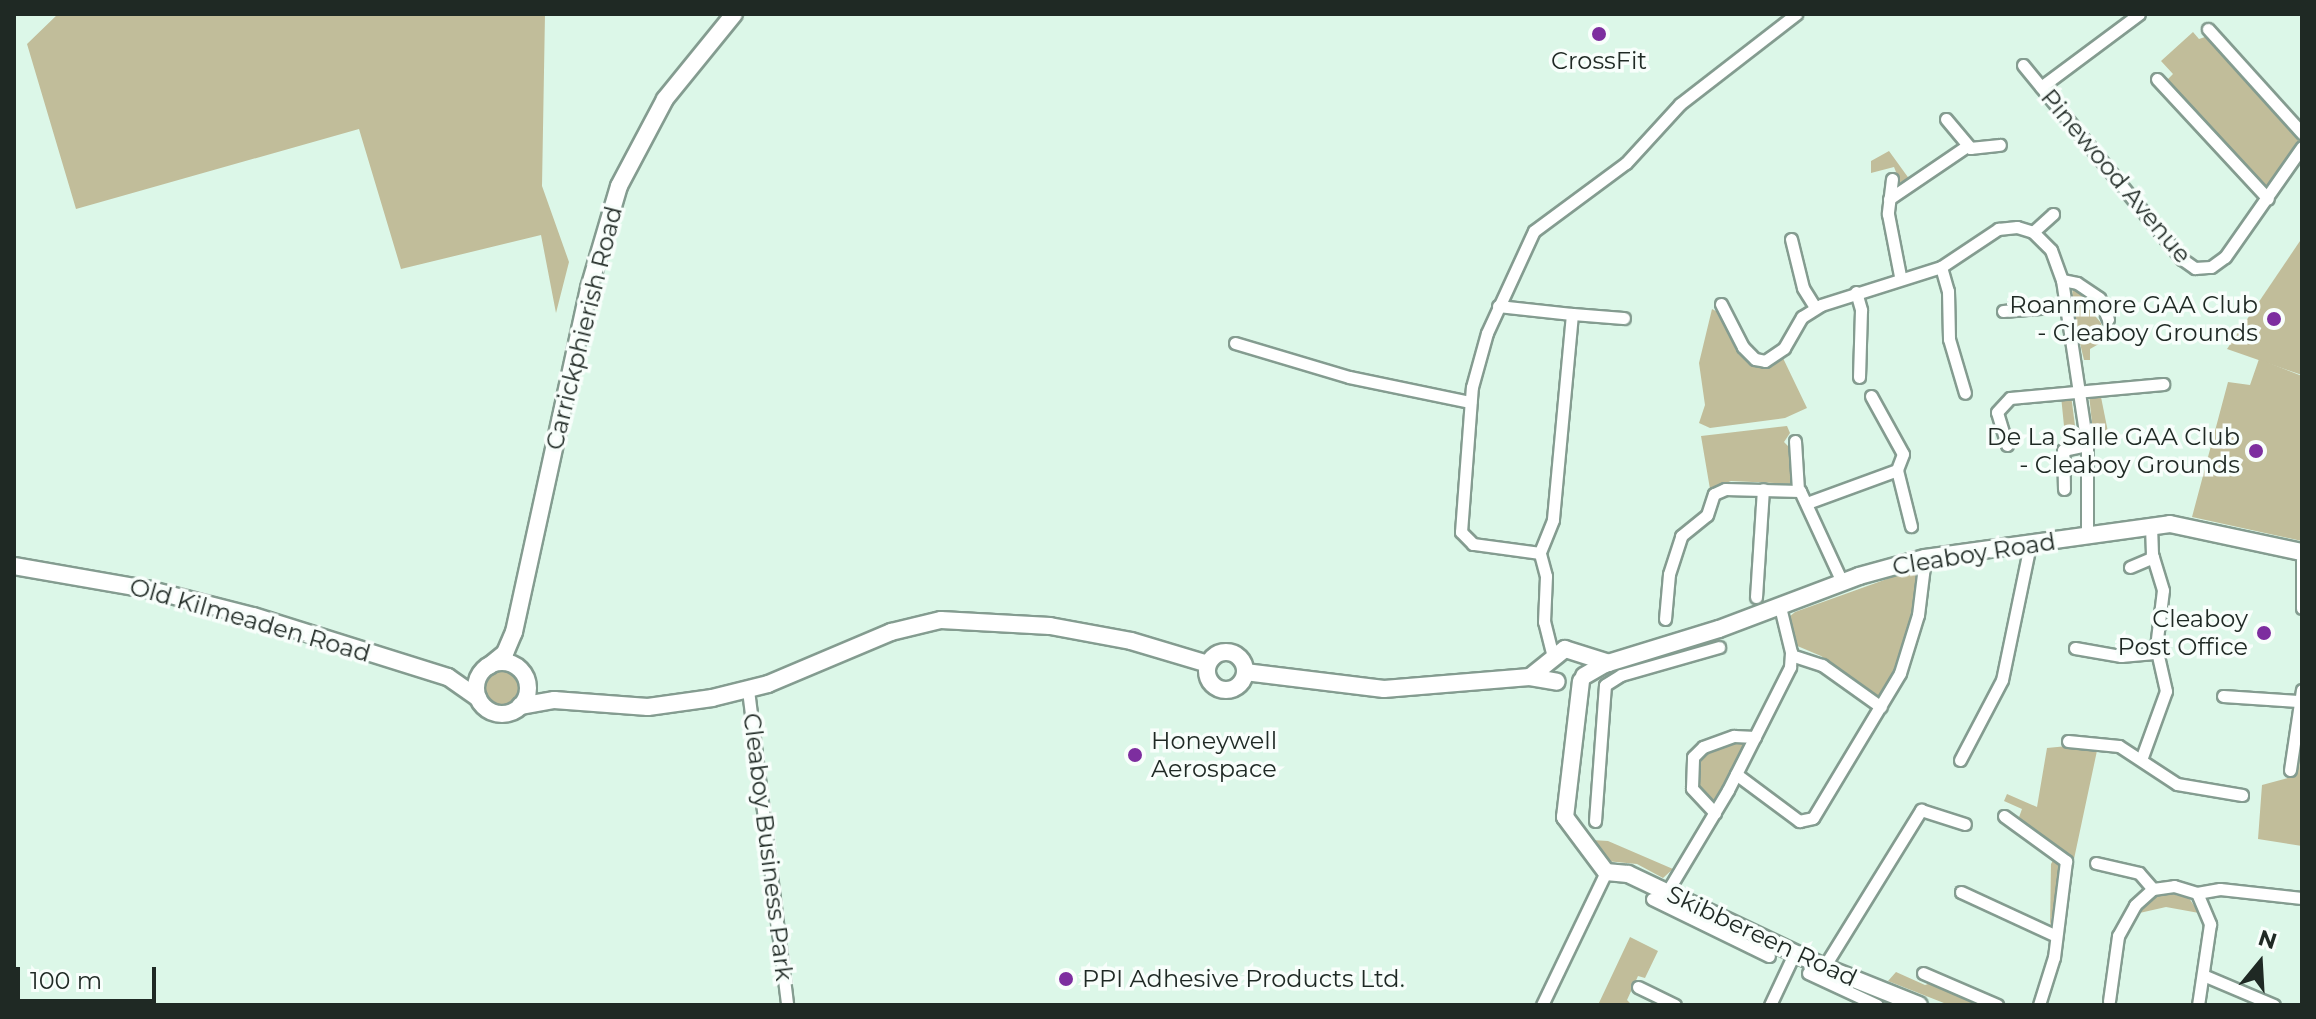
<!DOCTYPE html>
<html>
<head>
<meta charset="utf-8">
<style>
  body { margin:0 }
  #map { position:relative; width:2316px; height:1019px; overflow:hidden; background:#dcf7e8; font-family:Montserrat,sans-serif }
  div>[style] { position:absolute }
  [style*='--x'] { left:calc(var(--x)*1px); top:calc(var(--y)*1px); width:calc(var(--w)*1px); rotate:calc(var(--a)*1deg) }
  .green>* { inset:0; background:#c1bd9a }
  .round { border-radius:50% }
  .roads { filter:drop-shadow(2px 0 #849c90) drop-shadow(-2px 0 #849c90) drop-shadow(0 2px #849c90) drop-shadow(0 -2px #849c90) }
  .street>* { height:11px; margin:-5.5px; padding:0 5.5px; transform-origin:5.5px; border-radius:5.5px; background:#fff }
  .secondary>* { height:16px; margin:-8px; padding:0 8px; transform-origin:8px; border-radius:8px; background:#fff }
  .secondary>.ring { margin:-8px; padding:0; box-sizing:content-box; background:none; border:16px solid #fff; border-radius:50% }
  .dots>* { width:22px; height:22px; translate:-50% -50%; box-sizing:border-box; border:4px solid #f8fefb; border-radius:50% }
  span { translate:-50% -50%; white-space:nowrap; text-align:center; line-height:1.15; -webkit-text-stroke:7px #f8fefb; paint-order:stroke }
  .poi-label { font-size:24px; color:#1f2924 }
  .right { translate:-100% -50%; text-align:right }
  .left { translate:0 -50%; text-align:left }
  .street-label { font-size:24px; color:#1f2924 }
  .frame { position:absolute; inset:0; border:16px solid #1f2924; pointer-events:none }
  .north { position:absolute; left:2220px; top:923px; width:80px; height:80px; -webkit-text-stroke:6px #f8fefb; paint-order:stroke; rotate:18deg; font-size:22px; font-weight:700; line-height:32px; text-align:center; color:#1f2924 }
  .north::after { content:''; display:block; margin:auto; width:28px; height:36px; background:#1f2924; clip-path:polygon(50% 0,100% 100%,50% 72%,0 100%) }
  .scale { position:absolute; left:16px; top:967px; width:140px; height:36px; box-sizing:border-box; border:4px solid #1f2924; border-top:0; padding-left:10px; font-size:24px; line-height:28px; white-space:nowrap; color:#1f2924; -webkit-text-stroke:6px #f8fefb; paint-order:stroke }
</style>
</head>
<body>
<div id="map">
  <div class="green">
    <div style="clip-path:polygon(58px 14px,545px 14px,542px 186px,569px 262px,556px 313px,541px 235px,401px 269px,359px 129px,76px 209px,27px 44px)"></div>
    <div style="clip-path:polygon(2193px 32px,2199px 39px,2211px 35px,2301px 139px,2271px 188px,2261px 186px,2167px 80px,2173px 74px,2161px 61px)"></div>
    <div style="clip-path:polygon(1889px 151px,1910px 180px,1900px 182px,1894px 167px,1871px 173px,1871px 161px)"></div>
    <div style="clip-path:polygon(2302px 238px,2302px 375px,2227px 349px)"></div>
    <div style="clip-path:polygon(2073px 286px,2095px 301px,2087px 306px,2101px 323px,2104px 341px,2090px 349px,2090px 360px,2084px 360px,2071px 306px)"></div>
    <div style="clip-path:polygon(1712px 309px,1727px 317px,1736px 345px,1756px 366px,1782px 356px,1807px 408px,1785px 418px,1710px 428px,1699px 423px,1705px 405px,1699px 363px)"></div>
    <div style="clip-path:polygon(2259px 359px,2302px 376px,2302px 541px,2192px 517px,2228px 382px,2250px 385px)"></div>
    <div style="clip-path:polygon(2100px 392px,2110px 442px,2094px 443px,2089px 394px)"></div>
    <div style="clip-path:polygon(2071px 395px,2077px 441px,2073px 442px,2072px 435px,2065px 436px,2061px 396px)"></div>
    <div style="clip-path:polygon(1787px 426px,1790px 433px,1784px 442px,1793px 451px,1793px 484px,1731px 481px,1710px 489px,1701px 436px)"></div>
    <div style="clip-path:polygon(1912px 570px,1918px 574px,1914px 617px,1898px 667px,1880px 697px,1821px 656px,1795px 645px,1789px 617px,1795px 612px)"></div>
    <div class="round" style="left:484px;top:670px;width:36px;height:36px"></div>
    <div style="clip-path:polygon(1744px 740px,1747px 744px,1715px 805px,1695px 784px,1697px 758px)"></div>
    <div style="clip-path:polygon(2299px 742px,2302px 846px,2258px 839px,2262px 785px,2295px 776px)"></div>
    <div style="clip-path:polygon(2088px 744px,2098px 746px,2074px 859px,2018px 820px,2022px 809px,2004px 801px,2007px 794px,2037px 807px,2047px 748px)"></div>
    <div style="clip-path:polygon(1592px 840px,1608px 841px,1673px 869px,1663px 878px,1637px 864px,1606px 861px)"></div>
    <div style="clip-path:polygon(2056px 855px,2062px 864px,2050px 927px,2051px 864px)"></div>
    <div style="clip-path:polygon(2167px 893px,2189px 898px,2199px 913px,2166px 907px,2135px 914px,2150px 899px)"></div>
    <div style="clip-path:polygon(1630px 937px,1658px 951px,1645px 978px,1638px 976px,1627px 1000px,1632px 1005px,1598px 1005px)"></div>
    <div style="clip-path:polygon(1896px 972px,1925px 985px,1934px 982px,1989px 1005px,1949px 1005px,1888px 981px)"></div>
  </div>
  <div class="roads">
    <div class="street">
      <div style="--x:2208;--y:29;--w:140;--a:47.9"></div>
      <div style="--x:2023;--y:65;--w:251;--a:50.7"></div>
      <div style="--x:2182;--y:259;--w:16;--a:35"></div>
      <div style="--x:2195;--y:268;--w:16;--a:-4"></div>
      <div style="--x:2211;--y:267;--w:17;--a:-36"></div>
      <div style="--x:2225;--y:257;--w:134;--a:-55"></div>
      <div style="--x:2157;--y:79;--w:163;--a:47.2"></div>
      <div style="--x:2041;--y:87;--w:122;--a:-36.7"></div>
      <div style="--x:1946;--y:119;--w:38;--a:50"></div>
      <div style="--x:1970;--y:148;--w:30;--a:-6"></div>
      <div style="--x:1892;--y:179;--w:35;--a:97"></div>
      <div style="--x:1888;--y:214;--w:63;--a:79"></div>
      <div style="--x:1889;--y:199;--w:94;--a:-34.2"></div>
      <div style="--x:2033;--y:232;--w:27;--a:-42"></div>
      <div style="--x:1791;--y:239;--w:50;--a:76.2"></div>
      <div style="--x:1803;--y:288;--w:22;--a:58"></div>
      <div style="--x:1941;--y:267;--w:25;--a:74"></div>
      <div style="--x:1948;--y:291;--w:48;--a:88.8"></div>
      <div style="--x:1949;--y:339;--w:56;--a:73.5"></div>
      <div style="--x:2062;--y:280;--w:15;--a:11"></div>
      <div style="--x:2077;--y:283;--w:27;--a:34"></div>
      <div style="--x:2099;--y:298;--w:23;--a:67"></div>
      <div style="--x:1856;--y:292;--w:19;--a:74"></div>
      <div style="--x:1861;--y:310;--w:67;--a:91.7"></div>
      <div style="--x:1721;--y:304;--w:48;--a:62.9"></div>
      <div style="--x:1743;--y:347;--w:17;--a:45"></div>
      <div style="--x:1755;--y:359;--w:10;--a:11"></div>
      <div style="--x:1765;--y:361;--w:23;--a:-34"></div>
      <div style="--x:1784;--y:348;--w:36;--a:-60"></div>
      <div style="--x:1802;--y:317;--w:22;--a:-32"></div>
      <div style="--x:1821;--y:305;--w:126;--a:-17.6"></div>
      <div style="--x:1941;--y:267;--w:69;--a:-33.7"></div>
      <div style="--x:1998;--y:229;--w:19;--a:-6"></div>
      <div style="--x:2017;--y:227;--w:17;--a:17"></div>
      <div style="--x:2033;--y:232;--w:25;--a:45"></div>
      <div style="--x:2051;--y:250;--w:32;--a:70"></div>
      <div style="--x:2062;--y:280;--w:167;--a:81.4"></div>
      <div style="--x:2087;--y:445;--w:91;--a:90"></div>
      <div style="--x:1498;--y:306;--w:74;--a:6.2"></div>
      <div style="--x:1572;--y:314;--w:207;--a:95.3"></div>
      <div style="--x:1553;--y:520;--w:35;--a:112"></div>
      <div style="--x:2003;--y:311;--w:61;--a:-4.7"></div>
      <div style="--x:1572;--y:314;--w:52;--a:4.4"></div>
      <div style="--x:1235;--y:343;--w:119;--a:16.6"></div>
      <div style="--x:1349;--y:377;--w:124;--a:11.7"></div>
      <div style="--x:1871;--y:396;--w:66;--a:61.1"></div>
      <div style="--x:1903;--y:454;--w:17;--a:111"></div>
      <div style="--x:1897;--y:470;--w:58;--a:76"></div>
      <div style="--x:1795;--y:441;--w:49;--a:86.5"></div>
      <div style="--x:2007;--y:445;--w:34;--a:-107"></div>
      <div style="--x:1997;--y:412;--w:19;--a:-47"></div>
      <div style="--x:2010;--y:398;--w:154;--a:-5.2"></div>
      <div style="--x:2064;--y:489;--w:39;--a:-91"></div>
      <div style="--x:2063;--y:450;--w:25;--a:-12"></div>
      <div style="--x:1807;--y:503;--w:96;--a:-20.1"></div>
      <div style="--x:2302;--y:560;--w:48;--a:90"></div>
      <div style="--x:2130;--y:567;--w:25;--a:-23"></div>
      <div style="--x:1756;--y:597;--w:108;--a:-86.3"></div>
      <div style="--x:1665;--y:619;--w:45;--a:-84.9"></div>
      <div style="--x:1669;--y:574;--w:40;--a:-72"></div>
      <div style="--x:1681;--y:536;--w:33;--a:-39"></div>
      <div style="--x:1707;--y:515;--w:22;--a:-72"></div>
      <div style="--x:1714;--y:494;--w:12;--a:-24"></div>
      <div style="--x:1725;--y:489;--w:75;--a:1.5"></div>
      <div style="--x:1800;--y:491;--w:100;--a:65.2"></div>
      <div style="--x:2075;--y:648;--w:47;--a:9.9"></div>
      <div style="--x:2121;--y:656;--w:36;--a:-5"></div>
      <div style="--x:1791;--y:655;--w:33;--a:18"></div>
      <div style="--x:1822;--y:665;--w:72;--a:35.4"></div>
      <div style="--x:1553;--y:657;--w:36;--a:-104"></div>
      <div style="--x:1544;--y:622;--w:46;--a:-87.5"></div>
      <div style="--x:1546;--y:576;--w:24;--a:-105"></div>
      <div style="--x:1540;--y:553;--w:68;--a:-172.3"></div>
      <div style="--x:1473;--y:544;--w:17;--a:-135"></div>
      <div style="--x:1461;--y:532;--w:145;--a:-85.7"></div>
      <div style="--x:1472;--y:387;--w:56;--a:-74.5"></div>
      <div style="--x:1487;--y:333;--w:112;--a:-65.3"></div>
      <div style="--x:1534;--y:231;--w:114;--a:-36.5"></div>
      <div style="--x:1626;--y:163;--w:80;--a:-47.5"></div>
      <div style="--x:1680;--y:104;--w:147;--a:-37.8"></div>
      <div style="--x:748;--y:690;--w:317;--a:82.9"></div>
      <div style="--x:2223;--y:696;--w:75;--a:3.8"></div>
      <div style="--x:2068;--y:741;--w:51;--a:5.6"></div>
      <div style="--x:2119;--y:746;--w:69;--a:33.2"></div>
      <div style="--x:2177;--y:784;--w:66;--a:9.6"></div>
      <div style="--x:2142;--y:757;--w:70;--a:-70"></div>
      <div style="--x:2166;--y:691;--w:45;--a:-102.8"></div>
      <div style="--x:2156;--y:647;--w:57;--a:-83"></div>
      <div style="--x:2163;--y:590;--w:38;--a:-107"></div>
      <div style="--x:2152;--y:554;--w:29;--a:-92"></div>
      <div style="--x:1960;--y:760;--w:90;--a:-62.3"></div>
      <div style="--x:2002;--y:680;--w:138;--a:-78.3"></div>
      <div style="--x:2290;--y:770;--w:81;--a:-81.5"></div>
      <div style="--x:1736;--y:774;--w:79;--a:36.7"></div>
      <div style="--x:1799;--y:821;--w:14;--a:-12"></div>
      <div style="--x:1813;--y:818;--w:169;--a:-59"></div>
      <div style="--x:1900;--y:673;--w:61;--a:-72.8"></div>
      <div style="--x:1918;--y:615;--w:57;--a:-83"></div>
      <div style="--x:1715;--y:813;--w:34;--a:-133"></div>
      <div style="--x:1692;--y:788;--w:31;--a:-88"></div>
      <div style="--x:1693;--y:757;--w:14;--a:-45"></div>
      <div style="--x:1703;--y:747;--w:33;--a:-20"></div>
      <div style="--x:1734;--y:736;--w:21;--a:3"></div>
      <div style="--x:2004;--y:816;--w:77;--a:36"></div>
      <div style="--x:2066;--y:861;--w:97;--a:97.1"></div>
      <div style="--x:2054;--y:957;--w:50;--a:107.4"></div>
      <div style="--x:1595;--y:821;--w:136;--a:-85.8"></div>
      <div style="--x:1605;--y:685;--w:19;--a:-32"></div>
      <div style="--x:1621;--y:675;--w:102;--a:-15.9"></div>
      <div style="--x:2096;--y:863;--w:44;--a:13.1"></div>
      <div style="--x:2139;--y:873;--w:21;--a:49"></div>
      <div style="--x:2153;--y:889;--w:21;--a:-8"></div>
      <div style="--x:2174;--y:886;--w:24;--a:17"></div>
      <div style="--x:2197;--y:893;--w:23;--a:-10"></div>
      <div style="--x:2220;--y:889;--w:82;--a:6.3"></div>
      <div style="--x:1667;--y:892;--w:119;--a:-59.1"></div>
      <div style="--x:1728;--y:790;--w:138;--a:-63.2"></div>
      <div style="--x:1790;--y:667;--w:15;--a:-86"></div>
      <div style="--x:1791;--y:652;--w:46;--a:-103.7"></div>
      <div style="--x:1961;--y:892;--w:102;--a:24.8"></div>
      <div style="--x:2197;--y:893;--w:34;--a:67"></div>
      <div style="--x:2210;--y:924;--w:82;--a:98.4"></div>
      <div style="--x:1652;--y:899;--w:130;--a:26"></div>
      <div style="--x:1824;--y:967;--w:185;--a:-58.3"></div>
      <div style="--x:1921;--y:810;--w:46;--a:17.7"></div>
      <div style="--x:1808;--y:973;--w:76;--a:24.9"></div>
      <div style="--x:1923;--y:973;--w:81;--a:23.4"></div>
      <div style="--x:2203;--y:975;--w:77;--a:22.9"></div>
      <div style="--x:1638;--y:987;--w:41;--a:25.9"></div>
      <div style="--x:2109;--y:1001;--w:66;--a:-82.1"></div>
      <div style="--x:2118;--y:936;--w:35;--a:-61"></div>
      <div style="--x:2135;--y:905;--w:24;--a:-42"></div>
      <div style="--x:1542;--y:1005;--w:148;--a:-64.3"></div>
      <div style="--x:1770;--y:1005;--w:56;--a:-64.8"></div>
    </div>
    <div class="secondary">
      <div style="--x:14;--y:566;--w:139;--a:9.9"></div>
      <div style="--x:151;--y:590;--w:105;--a:14.3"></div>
      <div style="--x:253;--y:616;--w:204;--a:17.4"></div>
      <div style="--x:448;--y:677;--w:37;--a:35"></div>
      <div class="ring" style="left:1207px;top:652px;width:22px;height:22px"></div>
      <div class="ring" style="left:476px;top:662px;width:36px;height:36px"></div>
      <div style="--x:489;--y:666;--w:21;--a:-39"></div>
      <div style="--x:505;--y:653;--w:23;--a:-67"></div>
      <div style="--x:514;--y:632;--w:352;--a:-77.7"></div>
      <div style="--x:589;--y:288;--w:106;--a:-73.6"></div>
      <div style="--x:619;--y:186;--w:98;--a:-62.1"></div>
      <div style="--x:665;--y:99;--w:109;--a:-50.9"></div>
      <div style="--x:1245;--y:672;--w:140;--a:7"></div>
      <div style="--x:1384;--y:689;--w:146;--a:-4.7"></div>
      <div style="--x:1530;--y:677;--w:27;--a:10"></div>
      <div style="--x:1584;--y:676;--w:24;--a:-30"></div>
      <div style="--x:1605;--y:664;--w:119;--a:-17.1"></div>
      <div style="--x:1719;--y:629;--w:150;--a:-20.7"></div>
      <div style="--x:1859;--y:576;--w:68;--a:-15.3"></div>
      <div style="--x:1925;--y:558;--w:247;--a:-7.9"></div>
      <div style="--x:2170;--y:524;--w:135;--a:12"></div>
      <div style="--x:1530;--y:677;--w:45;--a:-38.7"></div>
      <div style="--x:1565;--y:649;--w:46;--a:17.7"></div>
      <div style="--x:1581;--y:681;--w:137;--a:96.7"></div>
      <div style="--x:1565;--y:817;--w:69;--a:53.3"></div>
      <div style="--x:1606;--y:872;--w:22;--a:5"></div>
      <div style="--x:1628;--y:874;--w:217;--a:25.4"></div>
      <div style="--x:1824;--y:967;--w:102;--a:21.8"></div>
      <div style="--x:520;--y:706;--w:35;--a:-10"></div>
      <div style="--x:554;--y:700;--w:94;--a:4.3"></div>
      <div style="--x:648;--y:707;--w:65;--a:-8"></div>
      <div style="--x:712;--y:698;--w:58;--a:-14"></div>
      <div style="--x:768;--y:684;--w:134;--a:-22.9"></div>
      <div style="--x:891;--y:632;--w:51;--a:-13.5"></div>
      <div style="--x:941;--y:620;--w:109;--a:3.2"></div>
      <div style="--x:1050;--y:626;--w:82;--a:10.5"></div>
      <div style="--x:1131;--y:641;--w:80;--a:16.6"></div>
    </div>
  </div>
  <div class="dots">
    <div style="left:1599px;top:34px;background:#7d2e9f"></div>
    <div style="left:2274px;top:319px;background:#7d2e9f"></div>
    <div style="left:2256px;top:451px;background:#7d2e9f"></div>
    <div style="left:2264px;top:633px;background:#7d2e9f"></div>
    <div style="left:1135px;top:755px;background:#7d2e9f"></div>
    <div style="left:1066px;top:979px;background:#7d2e9f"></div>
  </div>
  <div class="poi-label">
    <span style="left:1599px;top:61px">CrossFit</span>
    <span class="right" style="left:2258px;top:319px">Roanmore GAA Club<br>- Cleaboy Grounds</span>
    <span class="right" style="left:2240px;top:451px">De La Salle GAA Club<br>- Cleaboy Grounds</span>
    <span class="right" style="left:2248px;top:633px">Cleaboy<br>Post Office</span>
    <span class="left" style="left:1151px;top:755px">Honeywell<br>Aerospace</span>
    <span class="left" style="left:1082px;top:979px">PPI Adhesive Products Ltd.</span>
  </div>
  <div class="street-label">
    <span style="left:2116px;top:176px;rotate:50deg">Pinewood Avenue</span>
    <span style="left:584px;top:328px;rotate:-76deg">Carrickphierish Road</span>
    <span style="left:1974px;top:554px;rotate:-9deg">Cleaboy Road</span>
    <span style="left:250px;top:620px;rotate:16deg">Old Kilmeaden Road</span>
    <span style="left:768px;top:847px;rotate:83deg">Cleaboy Business Park</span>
    <span style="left:1762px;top:936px;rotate:25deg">Skibbereen Road</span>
  </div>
  <div class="frame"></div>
  <div class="north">N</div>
  <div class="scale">100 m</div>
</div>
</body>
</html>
